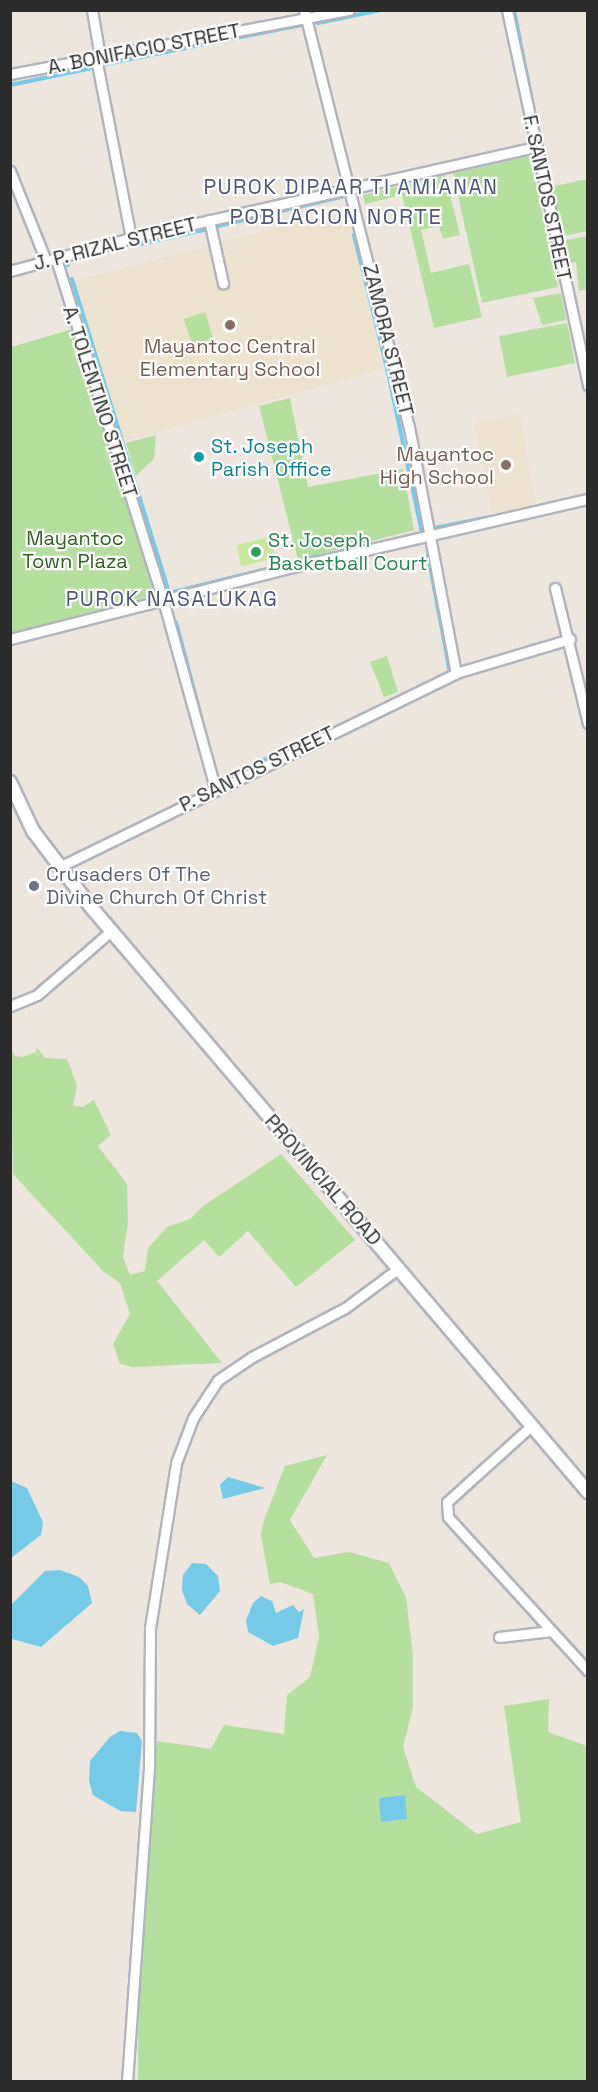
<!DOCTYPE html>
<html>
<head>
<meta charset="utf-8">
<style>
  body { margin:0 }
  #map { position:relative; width:598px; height:2092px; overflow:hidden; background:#ece6de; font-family:"Space Grotesk",sans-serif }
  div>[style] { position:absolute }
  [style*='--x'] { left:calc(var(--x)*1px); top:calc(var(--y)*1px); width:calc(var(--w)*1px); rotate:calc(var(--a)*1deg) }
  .education>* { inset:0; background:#ece2ce }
  .green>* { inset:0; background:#b4df9e }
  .pitch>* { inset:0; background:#c6e69a }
  .water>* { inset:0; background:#77cae7 }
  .stream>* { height:4px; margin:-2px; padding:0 2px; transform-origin:2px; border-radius:2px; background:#77cae7 }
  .roads { filter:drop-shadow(2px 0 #b1b4bd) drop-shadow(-2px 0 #b1b4bd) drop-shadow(0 2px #b1b4bd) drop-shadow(0 -2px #b1b4bd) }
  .minor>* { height:9px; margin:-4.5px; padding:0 4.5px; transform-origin:4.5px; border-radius:4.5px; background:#fff }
  .secondary>* { height:12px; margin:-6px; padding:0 6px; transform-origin:6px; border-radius:6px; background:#fff }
  .dots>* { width:16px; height:16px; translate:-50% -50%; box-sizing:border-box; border:3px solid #fff; border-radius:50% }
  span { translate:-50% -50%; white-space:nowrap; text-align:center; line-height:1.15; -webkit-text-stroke:4.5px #fff; paint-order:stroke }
  .street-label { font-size:20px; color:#2b2b2b }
  .education-label { font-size:20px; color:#785e54 }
  .right { translate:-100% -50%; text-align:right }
  .culture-label { font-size:20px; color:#0d838f }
  .left { translate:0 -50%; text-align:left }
  .park-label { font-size:20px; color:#2d641f }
  .leisure-label { font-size:20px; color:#27864d }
  .worship-label { font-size:20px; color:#5b616d }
  .neighbourhood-label { font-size:21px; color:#4e5679; letter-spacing:1.5px }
  .quarter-label { font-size:22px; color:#4e5679; letter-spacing:1.5px }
  .frame { position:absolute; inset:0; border:12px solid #2b2b2b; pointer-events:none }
</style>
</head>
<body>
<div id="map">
  <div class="education">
    <div style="clip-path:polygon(334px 213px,337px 226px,349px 224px,383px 369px,125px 441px,74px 281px)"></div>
    <div style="clip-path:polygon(520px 414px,536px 507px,493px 515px,474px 423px)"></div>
  </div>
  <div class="green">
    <div style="clip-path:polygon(530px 156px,558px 287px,482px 303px,453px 173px)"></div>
    <div style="clip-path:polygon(445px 175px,460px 235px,443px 239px,439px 226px,421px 230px,431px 273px,469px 264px,482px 317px,434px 328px,402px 195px,365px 204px,363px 195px)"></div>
    <div style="clip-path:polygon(587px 179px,587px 231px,559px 237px,550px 187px)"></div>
    <div style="clip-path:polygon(587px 236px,587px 289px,579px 291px,576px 262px,565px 264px,560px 241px)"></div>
    <div style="clip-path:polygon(561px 293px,566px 320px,542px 325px,533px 298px)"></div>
    <div style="clip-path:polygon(205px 312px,215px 345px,193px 348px,184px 319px)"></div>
    <div style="clip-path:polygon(567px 323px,575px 363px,507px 377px,499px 336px)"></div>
    <div style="clip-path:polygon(73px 329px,157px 594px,11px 633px,11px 347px)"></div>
    <div style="clip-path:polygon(290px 398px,308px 487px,403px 469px,414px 530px,298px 560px,259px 406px)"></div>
    <div style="clip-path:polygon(156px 435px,154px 459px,136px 476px,126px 443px)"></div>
    <div style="clip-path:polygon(387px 656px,398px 692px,384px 697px,370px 662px)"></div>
    <div style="clip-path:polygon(37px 1047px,45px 1058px,67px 1059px,77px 1085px,73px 1106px,83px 1107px,94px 1100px,111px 1135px,98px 1146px,127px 1184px,128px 1222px,123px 1257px,130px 1275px,145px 1271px,148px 1248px,167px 1227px,190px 1219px,203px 1206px,281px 1154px,355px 1240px,296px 1287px,248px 1231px,219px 1257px,204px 1240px,157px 1281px,222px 1363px,132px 1367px,120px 1364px,113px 1344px,130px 1314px,120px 1283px,104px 1272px,13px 1174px,11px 1048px,15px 1056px,22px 1057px,36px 1052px)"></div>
    <div style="clip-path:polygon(327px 1455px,290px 1520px,314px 1558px,349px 1552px,389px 1563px,406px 1597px,413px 1656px,413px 1707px,403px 1747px,416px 1787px,477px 1834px,521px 1822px,504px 1706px,549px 1699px,548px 1732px,587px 1746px,587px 2081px,138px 2082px,139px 1916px,157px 1741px,211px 1749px,224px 1725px,284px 1734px,287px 1695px,310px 1677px,319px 1637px,313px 1594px,280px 1582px,270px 1584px,261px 1536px,263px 1523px,285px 1466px)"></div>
  </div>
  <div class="pitch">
    <div style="clip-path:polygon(271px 537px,276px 558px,241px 566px,237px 545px)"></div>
  </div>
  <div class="water">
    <div style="clip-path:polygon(228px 1477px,242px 1481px,265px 1488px,223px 1499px,220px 1485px)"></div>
    <div style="clip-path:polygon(11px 1481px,27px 1488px,43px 1522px,41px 1535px,11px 1558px)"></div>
    <div style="clip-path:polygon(192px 1563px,206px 1564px,218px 1576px,220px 1591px,200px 1615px,187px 1604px,182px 1590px,183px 1575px)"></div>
    <div style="clip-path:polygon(60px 1570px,79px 1577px,88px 1586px,92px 1603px,41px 1647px,12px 1639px,11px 1605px,45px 1571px)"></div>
    <div style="clip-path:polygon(261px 1596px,272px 1601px,276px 1613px,293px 1605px,299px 1612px,304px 1609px,298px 1638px,273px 1646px,248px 1632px,246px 1620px,253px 1603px)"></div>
    <div style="clip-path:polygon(120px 1731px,137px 1733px,142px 1741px,136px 1812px,120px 1811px,93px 1795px,89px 1781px,90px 1761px,110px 1737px)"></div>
    <div style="clip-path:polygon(405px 1795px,407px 1819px,381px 1822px,379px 1798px)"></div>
  </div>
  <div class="stream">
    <div style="--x:514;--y:10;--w:136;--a:78.9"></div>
    <div style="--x:318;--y:23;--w:64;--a:-11.7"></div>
    <div style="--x:106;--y:64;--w:199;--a:-11.3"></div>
    <div style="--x:10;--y:85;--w:84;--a:-11.7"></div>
    <div style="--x:356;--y:193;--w:59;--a:-13.8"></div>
    <div style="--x:214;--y:227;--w:139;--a:-13.3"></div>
    <div style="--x:354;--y:235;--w:137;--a:76.1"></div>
    <div style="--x:387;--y:368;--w:169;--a:78"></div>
    <div style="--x:422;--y:533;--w:3;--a:162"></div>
    <div style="--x:142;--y:244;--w:68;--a:-12.8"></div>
    <div style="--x:67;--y:265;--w:1;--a:0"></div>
    <div style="--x:72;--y:279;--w:329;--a:72.8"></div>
    <div style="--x:169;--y:593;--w:134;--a:-13.8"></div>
    <div style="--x:435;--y:528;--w:56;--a:-11.3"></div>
    <div style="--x:428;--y:555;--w:120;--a:79.4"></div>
    <div style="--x:301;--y:560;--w:17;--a:-13"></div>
    <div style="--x:127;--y:605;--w:23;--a:-15"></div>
    <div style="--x:176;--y:622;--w:164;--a:75.2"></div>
    <div style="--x:218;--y:781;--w:60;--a:-24.8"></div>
  </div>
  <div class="roads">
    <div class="minor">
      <div style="--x:92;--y:10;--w:48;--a:80.3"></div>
      <div style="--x:304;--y:10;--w:430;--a:75.9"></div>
      <div style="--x:409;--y:427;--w:250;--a:79.2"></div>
      <div style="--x:507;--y:10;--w:384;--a:77.8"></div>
      <div style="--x:96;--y:58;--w:183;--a:79"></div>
      <div style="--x:10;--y:74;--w:345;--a:-10.7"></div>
      <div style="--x:10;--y:171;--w:97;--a:68.2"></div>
      <div style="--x:209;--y:220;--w:65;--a:77.5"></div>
      <div style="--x:56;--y:259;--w:357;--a:72.6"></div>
      <div style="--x:163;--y:600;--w:195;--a:74.5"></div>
      <div style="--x:10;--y:271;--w:125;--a:-15.3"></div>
      <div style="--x:131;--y:238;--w:415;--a:-12.7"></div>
      <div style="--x:555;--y:588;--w:139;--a:76.3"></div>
      <div style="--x:10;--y:639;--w:300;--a:-14.3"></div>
      <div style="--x:301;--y:565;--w:294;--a:-13"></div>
      <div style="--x:59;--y:867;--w:442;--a:-26"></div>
      <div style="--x:456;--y:673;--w:119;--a:-16.6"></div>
      <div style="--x:10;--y:1006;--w:29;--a:-22"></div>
      <div style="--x:37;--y:995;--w:98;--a:-40.9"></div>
      <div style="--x:531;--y:1426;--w:113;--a:137.9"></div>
      <div style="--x:447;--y:1502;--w:15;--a:86"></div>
      <div style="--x:448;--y:1517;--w:208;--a:47.7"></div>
      <div style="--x:499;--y:1637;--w:53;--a:-6.5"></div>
      <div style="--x:127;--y:2082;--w:314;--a:-86"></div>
      <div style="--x:149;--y:1769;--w:141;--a:-89.6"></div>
      <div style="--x:150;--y:1628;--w:167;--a:-81"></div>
      <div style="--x:176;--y:1463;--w:48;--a:-69.3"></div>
      <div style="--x:193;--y:1418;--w:45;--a:-56.7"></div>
      <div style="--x:218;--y:1380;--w:41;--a:-34.1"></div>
      <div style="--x:252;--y:1357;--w:105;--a:-27.8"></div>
      <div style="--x:345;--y:1308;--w:67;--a:-36.5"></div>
    </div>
    <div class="secondary">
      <div style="--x:10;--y:782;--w:54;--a:64.9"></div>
      <div style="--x:33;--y:831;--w:96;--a:52.7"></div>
      <div style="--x:91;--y:907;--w:768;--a:49.65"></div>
    </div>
  </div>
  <div class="dots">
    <div style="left:230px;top:325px;background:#8d6e63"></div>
    <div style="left:199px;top:457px;background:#0f9aa8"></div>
    <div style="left:506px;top:465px;background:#8d6e63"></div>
    <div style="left:256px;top:552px;background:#2e9e5b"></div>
    <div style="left:34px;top:886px;background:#6b7280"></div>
  </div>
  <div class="street-label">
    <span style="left:144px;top:49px;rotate:-11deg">A. BONIFACIO STREET</span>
    <span style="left:547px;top:198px;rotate:78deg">F. SANTOS STREET</span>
    <span style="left:115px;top:244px;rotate:-14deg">J. P. RIZAL STREET</span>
    <span style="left:388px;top:340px;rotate:76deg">ZAMORA STREET</span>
    <span style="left:100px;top:402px;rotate:72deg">A. TOLENTINO STREET</span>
    <span style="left:257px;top:769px;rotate:-26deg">P. SANTOS STREET</span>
    <span style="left:323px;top:1180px;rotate:49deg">PROVINCIAL ROAD</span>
  </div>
  <div class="education-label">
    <span style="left:230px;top:358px">Mayantoc Central<br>Elementary School</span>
    <span class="right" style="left:494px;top:466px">Mayantoc<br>High School</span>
  </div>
  <div class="culture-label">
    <span class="left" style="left:211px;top:458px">St. Joseph<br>Parish Office</span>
  </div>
  <div class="park-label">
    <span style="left:75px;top:550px">Mayantoc<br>Town Plaza</span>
  </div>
  <div class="leisure-label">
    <span class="left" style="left:268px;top:552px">St. Joseph<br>Basketball Court</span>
  </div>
  <div class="worship-label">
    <span class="left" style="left:46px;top:886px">Crusaders Of The<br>Divine Church Of Christ</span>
  </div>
  <div class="neighbourhood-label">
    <span style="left:351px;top:187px">PUROK DIPAAR TI AMIANAN</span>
    <span style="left:172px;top:599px">PUROK NASALUKAG</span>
  </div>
  <div class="quarter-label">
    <span style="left:336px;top:217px">POBLACION NORTE</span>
  </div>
  <div class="frame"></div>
</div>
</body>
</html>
